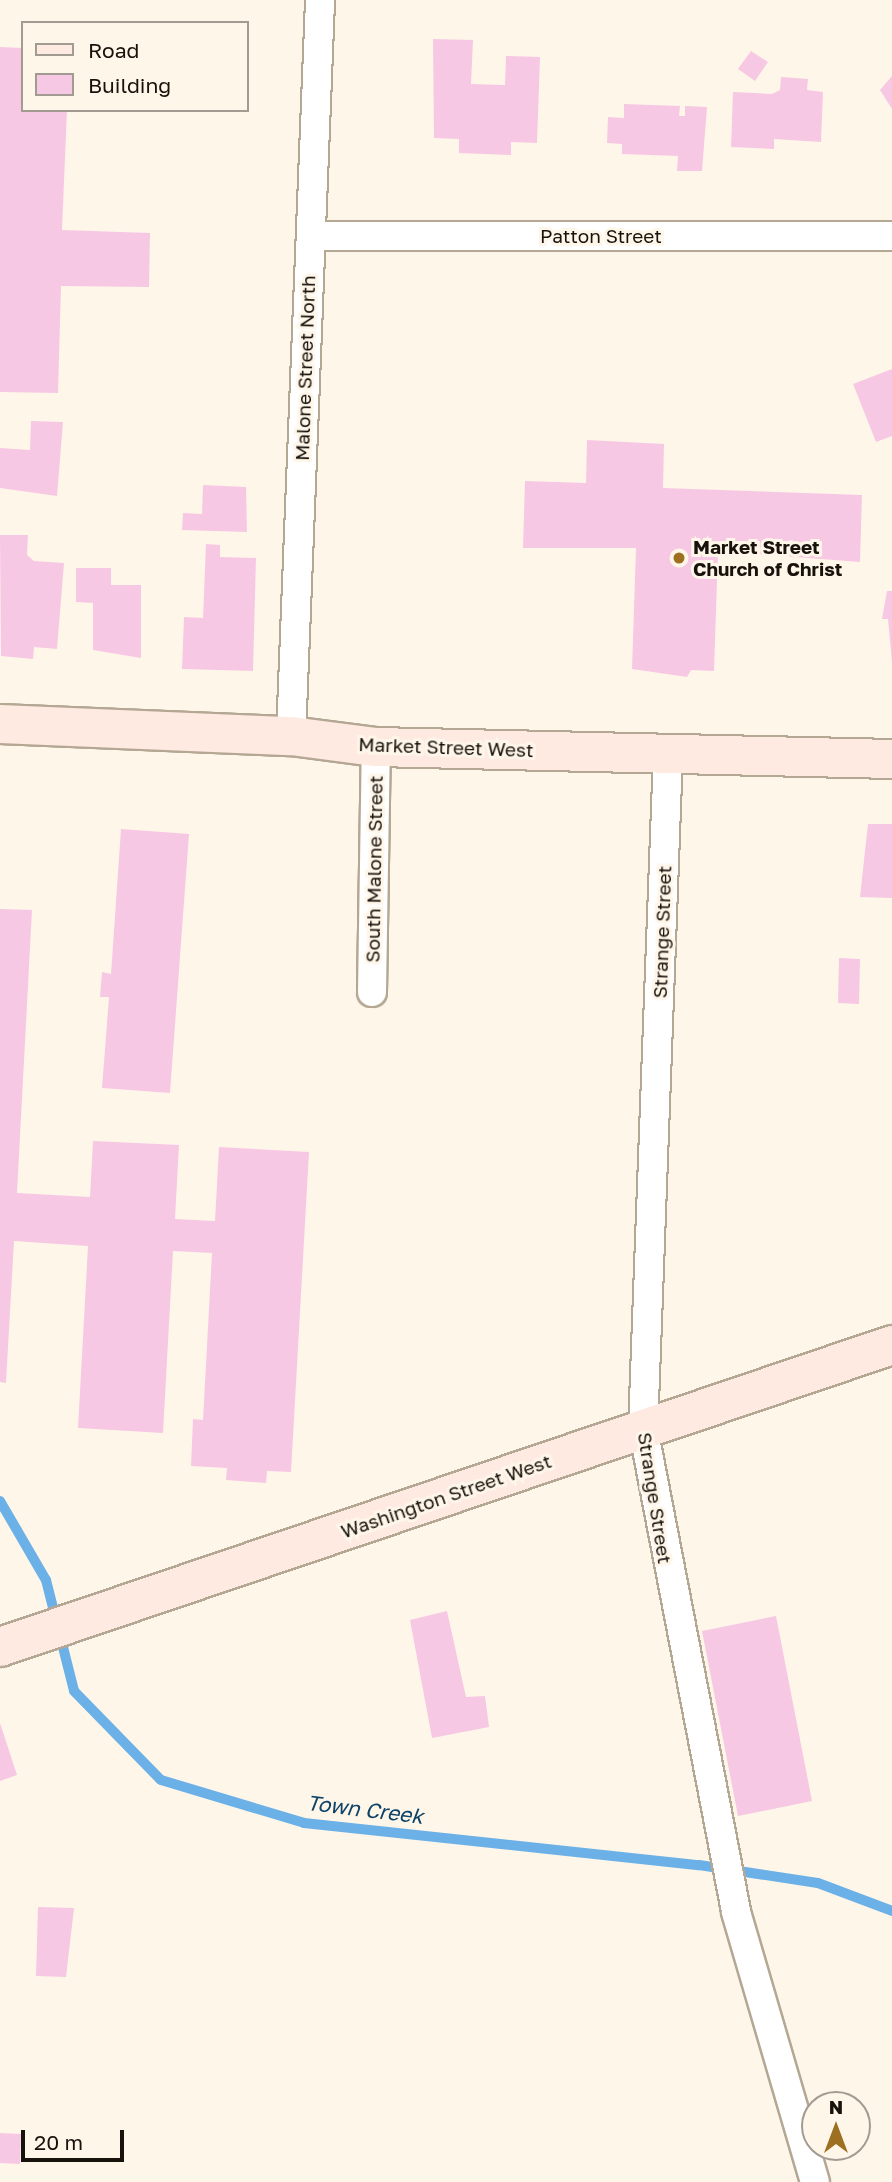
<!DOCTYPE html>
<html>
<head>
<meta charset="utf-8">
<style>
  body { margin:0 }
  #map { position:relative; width:892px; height:2182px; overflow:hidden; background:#fff6ea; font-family:"Golos Text",sans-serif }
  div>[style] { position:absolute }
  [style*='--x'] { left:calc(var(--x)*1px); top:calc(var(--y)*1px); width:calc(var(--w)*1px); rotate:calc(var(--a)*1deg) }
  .stream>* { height:10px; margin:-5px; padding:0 5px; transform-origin:5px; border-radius:5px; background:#6bb1e7 }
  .building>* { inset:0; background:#f7c8e3 }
  .roads { filter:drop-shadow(2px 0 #b4a793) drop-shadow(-2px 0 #b4a793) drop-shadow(0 2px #b4a793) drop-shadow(0 -2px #b4a793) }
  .street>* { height:28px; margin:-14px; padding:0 14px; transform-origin:14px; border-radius:14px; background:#fff }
  .secondary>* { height:38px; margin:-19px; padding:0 19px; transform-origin:19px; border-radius:19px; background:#feeae1 }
  .dots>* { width:19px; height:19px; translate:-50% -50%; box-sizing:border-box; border:4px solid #fff6ea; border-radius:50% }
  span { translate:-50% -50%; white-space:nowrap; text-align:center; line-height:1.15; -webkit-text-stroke:6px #fff6ea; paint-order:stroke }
  .street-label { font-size:19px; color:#17120b }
  .poi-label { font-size:19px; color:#17120b; font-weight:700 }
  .left { translate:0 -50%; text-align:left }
  .water-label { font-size:21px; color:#0d4367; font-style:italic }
  .legend { position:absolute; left:21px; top:21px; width:228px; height:91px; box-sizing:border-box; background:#fff6ea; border:2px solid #a29b91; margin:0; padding:9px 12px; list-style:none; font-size:21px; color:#17120b }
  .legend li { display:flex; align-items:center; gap:14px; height:35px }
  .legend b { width:35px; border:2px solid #a29b91 }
  .north { position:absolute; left:801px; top:2091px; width:70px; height:70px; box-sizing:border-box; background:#fff6ea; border:2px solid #a29b91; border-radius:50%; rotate:0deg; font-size:19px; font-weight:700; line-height:28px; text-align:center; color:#17120b }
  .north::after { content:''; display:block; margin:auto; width:24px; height:32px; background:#9d6f21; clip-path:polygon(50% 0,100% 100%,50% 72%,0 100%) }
  .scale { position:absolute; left:21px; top:2130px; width:103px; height:32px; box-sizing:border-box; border:4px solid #17120b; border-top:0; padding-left:9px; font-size:21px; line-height:24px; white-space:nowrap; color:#17120b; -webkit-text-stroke:5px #fff6ea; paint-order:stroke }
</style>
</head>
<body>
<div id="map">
  <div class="stream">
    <div style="--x:0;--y:1501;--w:91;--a:59.8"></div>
    <div style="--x:46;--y:1580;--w:114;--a:75.8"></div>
    <div style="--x:74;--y:1691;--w:124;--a:45.7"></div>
    <div style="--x:161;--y:1780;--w:149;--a:16.7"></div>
    <div style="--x:304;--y:1823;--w:397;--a:6.1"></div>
    <div style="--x:699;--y:1865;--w:120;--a:8.6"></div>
    <div style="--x:818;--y:1883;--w:79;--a:20.7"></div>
  </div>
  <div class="building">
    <div style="clip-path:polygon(433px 39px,473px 40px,471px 84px,505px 85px,506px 56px,540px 57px,537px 143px,511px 142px,511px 155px,459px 153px,459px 139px,434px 138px)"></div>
    <div style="clip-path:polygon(0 47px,23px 48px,23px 110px,67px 110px,62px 230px,150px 233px,149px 287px,61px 286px,58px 393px,0 392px)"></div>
    <div style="clip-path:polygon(751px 51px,768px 62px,755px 81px,738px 69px)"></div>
    <div style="clip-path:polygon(892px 76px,892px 109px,880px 90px)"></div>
    <div style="clip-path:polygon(781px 77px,808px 79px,807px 90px,823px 92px,821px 142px,774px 139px,774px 149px,731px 147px,733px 92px,772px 94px,780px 90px)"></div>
    <div style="clip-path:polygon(624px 104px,680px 106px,679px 116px,685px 116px,685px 106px,707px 107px,702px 171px,677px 171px,678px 156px,622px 154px,622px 144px,607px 143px,608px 117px,624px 118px)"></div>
    <div style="clip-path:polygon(892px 369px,892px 436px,876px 442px,853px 384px)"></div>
    <div style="clip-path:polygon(31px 421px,63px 422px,57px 496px,0 488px,0 448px,30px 450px)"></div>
    <div style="clip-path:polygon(587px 440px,664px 444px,663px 488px,862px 495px,860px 562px,718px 551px,714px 671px,691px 670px,687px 677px,632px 669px,636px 548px,523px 548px,525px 481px,586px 483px)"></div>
    <div style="clip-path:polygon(203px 485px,246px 487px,247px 532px,182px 530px,183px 513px,202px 514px)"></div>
    <div style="clip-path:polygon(0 535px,28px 535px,27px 555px,34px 561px,64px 563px,57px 649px,34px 647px,33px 659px,1px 656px)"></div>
    <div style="clip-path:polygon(206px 544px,220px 545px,220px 557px,256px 558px,253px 671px,182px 669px,184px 617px,203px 618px)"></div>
    <div style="clip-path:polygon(76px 568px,111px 568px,111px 585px,141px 585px,141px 658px,93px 650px,93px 603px,76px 602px)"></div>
    <div style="clip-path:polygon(887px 591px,892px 591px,892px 662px,888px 619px,882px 619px)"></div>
    <div style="clip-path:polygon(868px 824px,892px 824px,892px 898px,860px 897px)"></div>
    <div style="clip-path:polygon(121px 829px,189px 834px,170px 1093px,102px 1088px,109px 997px,100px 997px,102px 972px,111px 974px)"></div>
    <div style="clip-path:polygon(0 909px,32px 910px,17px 1193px,90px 1197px,93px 1141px,179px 1145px,175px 1219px,215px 1221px,219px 1147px,309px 1152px,291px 1472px,267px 1471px,266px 1483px,226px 1480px,227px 1468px,191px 1466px,193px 1419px,203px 1420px,212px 1253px,173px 1251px,163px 1433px,78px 1428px,88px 1246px,14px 1241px,6px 1383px,0 1382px)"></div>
    <div style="clip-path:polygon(839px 958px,860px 959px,859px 1004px,838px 1003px)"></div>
    <div style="clip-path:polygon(447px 1611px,466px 1697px,485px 1696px,489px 1727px,432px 1738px,410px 1620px)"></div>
    <div style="clip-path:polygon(776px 1616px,812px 1801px,738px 1816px,702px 1631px)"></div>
    <div style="clip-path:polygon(0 1723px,17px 1775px,0 1781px)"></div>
    <div style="clip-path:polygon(38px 1907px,74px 1908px,66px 1977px,36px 1976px)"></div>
    <div style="clip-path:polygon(0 2133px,21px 2134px,20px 2164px,0 2163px)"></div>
  </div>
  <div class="roads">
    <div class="street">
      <div style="--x:311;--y:236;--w:581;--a:0"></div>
      <div style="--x:291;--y:736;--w:737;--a:-87.74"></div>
      <div style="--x:668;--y:754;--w:674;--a:92.12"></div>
      <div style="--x:643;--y:1428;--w:493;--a:79.1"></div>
      <div style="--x:736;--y:1912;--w:281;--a:73.7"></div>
      <div style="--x:372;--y:992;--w:245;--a:-89.1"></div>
    </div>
    <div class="secondary">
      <div style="--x:0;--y:724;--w:291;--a:2.4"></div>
      <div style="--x:291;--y:736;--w:86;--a:7.4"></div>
      <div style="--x:376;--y:747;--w:516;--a:1.33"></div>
      <div style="--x:0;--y:1647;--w:942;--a:-18.7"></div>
    </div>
  </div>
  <div class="dots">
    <div style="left:679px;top:558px;background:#9d6f21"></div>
  </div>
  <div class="street-label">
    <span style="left:601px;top:236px">Patton Street</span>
    <span style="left:305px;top:368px;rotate:-88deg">Malone Street North</span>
    <span style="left:446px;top:747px;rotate:2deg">Market Street West</span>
    <span style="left:374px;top:869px;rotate:-89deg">South Malone Street</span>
    <span style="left:662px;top:932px;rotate:-88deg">Strange Street</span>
    <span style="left:446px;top:1496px;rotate:-19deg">Washington Street West</span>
    <span style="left:655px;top:1498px;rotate:81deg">Strange Street</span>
  </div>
  <div class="poi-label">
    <span class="left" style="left:693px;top:558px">Market Street<br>Church of Christ</span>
  </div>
  <div class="water-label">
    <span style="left:365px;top:1809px;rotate:7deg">Town Creek</span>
  </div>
  <ul class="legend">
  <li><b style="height:9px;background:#feeae1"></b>Road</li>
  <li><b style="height:19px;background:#f7c8e3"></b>Building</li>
  </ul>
  <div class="north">N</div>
  <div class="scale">20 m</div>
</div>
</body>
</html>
